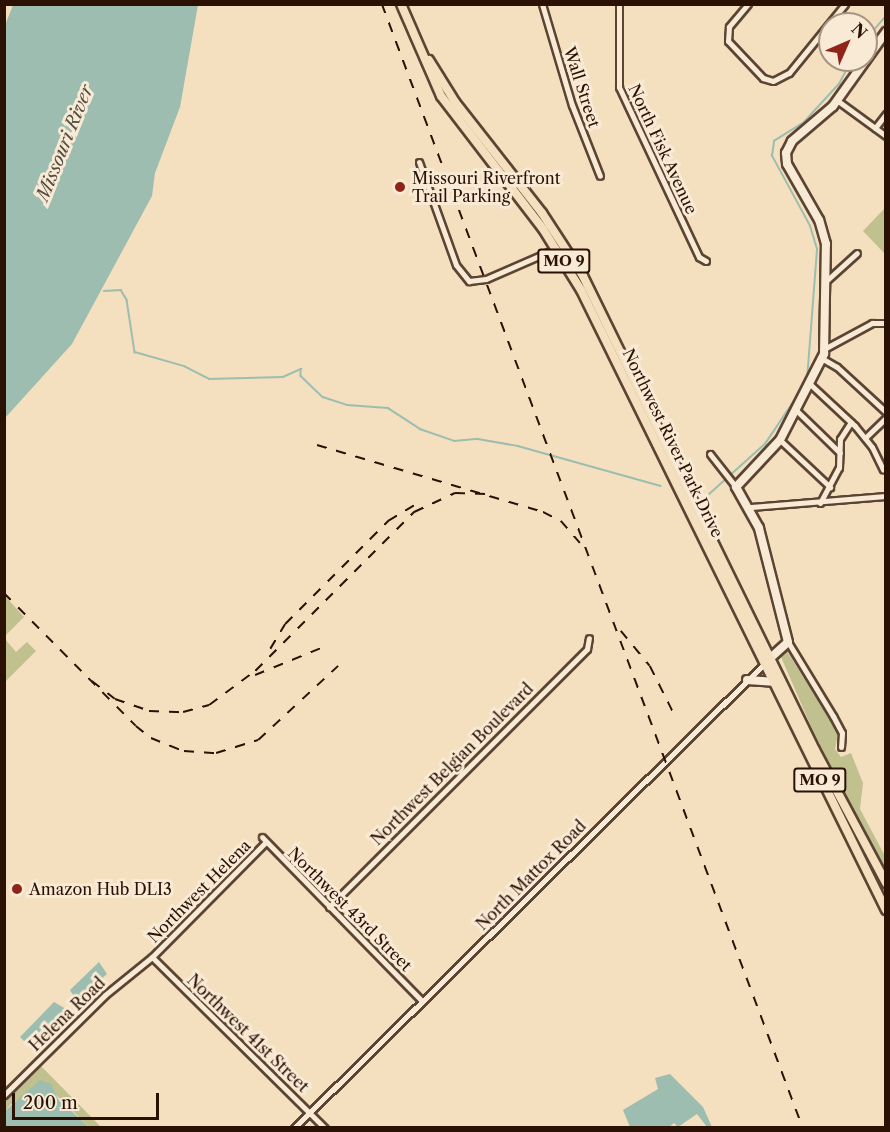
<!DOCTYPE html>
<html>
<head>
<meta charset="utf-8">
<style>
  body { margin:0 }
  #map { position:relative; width:890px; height:1132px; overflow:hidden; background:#f4dfbf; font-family:"Libre Caslon Text",serif }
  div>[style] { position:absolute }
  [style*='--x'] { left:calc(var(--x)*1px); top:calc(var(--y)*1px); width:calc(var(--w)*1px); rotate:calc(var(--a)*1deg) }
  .green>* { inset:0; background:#c0c18f }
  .water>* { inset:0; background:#9cbdaf }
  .stream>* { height:1.5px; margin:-0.75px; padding:0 0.75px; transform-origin:0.75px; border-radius:0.75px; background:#9cbdaf }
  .roads { filter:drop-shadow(2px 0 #5c4433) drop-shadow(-2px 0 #5c4433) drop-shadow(0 2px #5c4433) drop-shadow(0 -2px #5c4433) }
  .street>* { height:5px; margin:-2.5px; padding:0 2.5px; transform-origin:2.5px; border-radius:2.5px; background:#f8ead5 }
  .secondary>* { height:8px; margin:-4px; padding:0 4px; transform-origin:4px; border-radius:4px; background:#f8ead5 }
  .primary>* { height:8px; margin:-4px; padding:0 4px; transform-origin:4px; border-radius:4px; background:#f4dfbf }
  .rail>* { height:1.5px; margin-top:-0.75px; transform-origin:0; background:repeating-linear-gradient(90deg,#2a1104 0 10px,transparent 0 20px) }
  .dots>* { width:16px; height:16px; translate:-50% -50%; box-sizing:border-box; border:3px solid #f8ead5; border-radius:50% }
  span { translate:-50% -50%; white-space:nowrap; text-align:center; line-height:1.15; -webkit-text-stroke:6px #f8ead5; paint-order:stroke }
  .shield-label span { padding:2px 4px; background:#f8ead5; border:2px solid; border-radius:4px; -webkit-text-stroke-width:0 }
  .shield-label { font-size:15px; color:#2a1104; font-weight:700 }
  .street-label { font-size:16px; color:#2a1104 }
  .poi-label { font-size:16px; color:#2a1104 }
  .left { translate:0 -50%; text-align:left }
  .water-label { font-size:18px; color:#524d40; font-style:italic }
  .frame { position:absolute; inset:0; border:6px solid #2a1104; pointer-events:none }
  .north { position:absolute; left:818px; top:12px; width:60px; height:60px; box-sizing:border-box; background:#f8ead5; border:2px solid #a69381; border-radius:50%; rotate:45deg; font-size:16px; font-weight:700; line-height:24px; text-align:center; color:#2a1104 }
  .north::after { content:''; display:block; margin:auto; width:21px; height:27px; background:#8f2418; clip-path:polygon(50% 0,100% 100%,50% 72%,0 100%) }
  .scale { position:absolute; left:12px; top:1093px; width:147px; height:27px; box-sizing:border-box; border:3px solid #2a1104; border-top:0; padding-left:8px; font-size:18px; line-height:21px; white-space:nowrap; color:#2a1104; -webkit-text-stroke:4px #f8ead5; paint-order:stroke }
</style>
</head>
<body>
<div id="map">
  <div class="green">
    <div style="clip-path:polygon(885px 208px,885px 254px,863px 231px)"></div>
    <div style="clip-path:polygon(5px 596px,24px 617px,5px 636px)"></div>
    <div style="clip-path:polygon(5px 639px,16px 652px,27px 642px,36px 651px,5px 682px)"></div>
    <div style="clip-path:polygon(787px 651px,838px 733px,835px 749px,841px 757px,851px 753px,863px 783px,860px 809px,885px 856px,885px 873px,813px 731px,781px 657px)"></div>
    <div style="clip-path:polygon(40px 1065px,101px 1127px,89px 1127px,50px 1089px,13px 1102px,5px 1111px,5px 1100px)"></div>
  </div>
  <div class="water">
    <div style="clip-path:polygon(13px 5px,198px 5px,180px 107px,155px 173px,152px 196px,72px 344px,5px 418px,4px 28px)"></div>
    <div style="clip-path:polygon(99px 962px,107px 974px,76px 1000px,70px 990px)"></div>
    <div style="clip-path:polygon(54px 1002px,66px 1009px,65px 1015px,32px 1049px,20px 1037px)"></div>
    <div style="clip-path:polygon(670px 1074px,703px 1107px,712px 1127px,707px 1127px,697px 1114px,678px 1127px,674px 1123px,669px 1127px,630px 1127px,623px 1110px,658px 1089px,655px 1078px)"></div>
    <div style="clip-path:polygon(40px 1080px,51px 1084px,58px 1099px,89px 1127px,5px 1127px,5px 1111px)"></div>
  </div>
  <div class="stream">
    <div style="--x:866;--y:39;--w:30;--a:-49"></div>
    <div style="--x:104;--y:291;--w:17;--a:-3"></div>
    <div style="--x:121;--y:290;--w:12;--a:59"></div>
    <div style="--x:127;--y:300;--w:53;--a:81.3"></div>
    <div style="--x:135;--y:352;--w:51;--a:15.9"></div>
    <div style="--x:184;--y:366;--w:28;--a:27"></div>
    <div style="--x:209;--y:379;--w:74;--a:-1.5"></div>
    <div style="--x:283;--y:377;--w:20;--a:-24"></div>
    <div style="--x:301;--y:369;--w:7;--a:90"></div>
    <div style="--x:301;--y:376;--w:30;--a:44"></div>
    <div style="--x:323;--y:397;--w:25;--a:18"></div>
    <div style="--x:347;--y:405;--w:41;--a:4.2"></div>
    <div style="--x:388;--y:408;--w:38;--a:33"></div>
    <div style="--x:420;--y:429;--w:36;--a:19"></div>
    <div style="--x:454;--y:441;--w:24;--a:-5"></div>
    <div style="--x:478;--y:439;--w:41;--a:9.9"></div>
    <div style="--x:518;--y:446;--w:148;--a:15.6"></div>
    <div style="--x:807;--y:380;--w:131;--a:-85.6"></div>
    <div style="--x:817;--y:249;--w:24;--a:-107"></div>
    <div style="--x:810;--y:226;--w:80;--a:-118.5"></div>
    <div style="--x:772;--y:156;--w:15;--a:-82"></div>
    <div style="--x:774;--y:141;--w:36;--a:-32"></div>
    <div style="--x:804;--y:122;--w:52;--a:-47.4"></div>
    <div style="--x:839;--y:84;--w:27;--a:-62"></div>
    <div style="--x:707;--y:496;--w:78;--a:-41.9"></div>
    <div style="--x:765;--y:444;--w:66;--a:-56.1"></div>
  </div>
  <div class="roads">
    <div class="street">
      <div style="--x:542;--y:4;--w:105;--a:73.5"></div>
      <div style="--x:572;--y:105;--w:76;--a:68.5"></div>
      <div style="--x:619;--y:4;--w:83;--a:90"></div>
      <div style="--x:619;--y:87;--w:188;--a:64.8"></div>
      <div style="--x:699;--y:257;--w:8;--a:30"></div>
      <div style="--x:748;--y:4;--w:30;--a:130"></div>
      <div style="--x:729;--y:27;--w:14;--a:94"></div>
      <div style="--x:728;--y:41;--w:51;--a:46.6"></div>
      <div style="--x:763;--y:78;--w:10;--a:17"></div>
      <div style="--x:773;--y:81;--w:18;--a:-27"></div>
      <div style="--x:789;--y:73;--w:89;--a:-50.9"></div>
      <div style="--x:838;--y:101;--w:59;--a:36.1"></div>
      <div style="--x:875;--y:128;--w:18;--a:-52"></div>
      <div style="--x:419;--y:162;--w:109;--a:70.2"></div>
      <div style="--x:456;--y:265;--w:21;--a:51"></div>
      <div style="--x:469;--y:281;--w:17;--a:-7"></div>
      <div style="--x:486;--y:279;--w:77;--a:-23.6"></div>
      <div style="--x:825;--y:282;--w:43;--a:-42.2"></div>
      <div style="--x:824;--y:349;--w:55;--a:-28.4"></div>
      <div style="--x:872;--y:323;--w:14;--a:0"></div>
      <div style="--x:823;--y:359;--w:16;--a:30"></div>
      <div style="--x:837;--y:367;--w:67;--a:42.6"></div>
      <div style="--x:811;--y:385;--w:60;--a:43"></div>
      <div style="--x:855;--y:426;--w:27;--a:51"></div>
      <div style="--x:872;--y:447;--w:25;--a:64"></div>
      <div style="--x:797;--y:411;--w:60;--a:44.3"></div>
      <div style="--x:865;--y:438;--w:29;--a:-44"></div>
      <div style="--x:780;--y:440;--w:69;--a:43.2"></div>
      <div style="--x:710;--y:454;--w:42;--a:51.8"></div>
      <div style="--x:820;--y:503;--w:40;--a:-62"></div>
      <div style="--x:839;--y:468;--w:29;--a:-88"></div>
      <div style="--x:840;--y:439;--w:20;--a:-57"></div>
      <div style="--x:751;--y:507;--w:135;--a:-4.7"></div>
      <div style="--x:788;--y:642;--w:87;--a:58.7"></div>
      <div style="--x:833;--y:716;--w:19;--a:62"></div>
      <div style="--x:842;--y:733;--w:14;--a:94"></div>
      <div style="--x:262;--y:837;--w:228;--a:45.7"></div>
      <div style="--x:329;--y:907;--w:365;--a:-45"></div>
      <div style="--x:587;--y:649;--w:11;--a:-80"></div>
      <div style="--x:152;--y:957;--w:243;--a:44.7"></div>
      <div style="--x:4;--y:1095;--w:142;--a:-44.7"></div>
      <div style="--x:105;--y:995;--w:60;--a:-39"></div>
      <div style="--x:152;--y:957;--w:161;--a:-45.3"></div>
      <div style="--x:294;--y:1128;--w:660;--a:-44.63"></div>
    </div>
    <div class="secondary">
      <div style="--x:767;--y:661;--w:28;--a:-42"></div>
      <div style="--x:788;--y:642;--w:118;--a:-104.3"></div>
      <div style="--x:759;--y:528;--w:47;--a:-119.3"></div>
      <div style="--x:736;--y:487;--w:64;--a:-46.9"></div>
      <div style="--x:780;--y:440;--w:97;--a:-62.9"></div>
      <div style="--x:824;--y:354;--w:110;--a:-89"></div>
      <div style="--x:826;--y:244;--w:25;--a:-106"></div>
      <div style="--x:819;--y:220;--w:64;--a:-119.7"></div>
      <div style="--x:787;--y:164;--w:11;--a:-95"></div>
      <div style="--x:786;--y:153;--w:13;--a:-63"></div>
      <div style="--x:792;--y:141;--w:54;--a:-40.5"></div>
      <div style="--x:833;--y:106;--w:91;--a:-54.4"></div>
      <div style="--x:747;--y:680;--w:26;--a:4"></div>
    </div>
    <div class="primary">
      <div style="--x:401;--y:4;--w:100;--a:66.5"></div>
      <div style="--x:441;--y:96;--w:168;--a:52.5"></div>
      <div style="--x:543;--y:229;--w:72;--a:58.1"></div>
      <div style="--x:581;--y:290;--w:691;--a:63.81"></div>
      <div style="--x:429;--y:60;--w:49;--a:58.2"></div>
      <div style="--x:455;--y:102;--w:141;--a:51.9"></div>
      <div style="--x:542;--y:213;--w:75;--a:56.9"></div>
      <div style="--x:583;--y:276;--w:528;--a:63.92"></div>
      <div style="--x:815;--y:750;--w:151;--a:61.9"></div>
    </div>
  </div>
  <div class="rail">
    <div style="--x:382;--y:4;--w:1200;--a:69.47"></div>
    <div style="--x:317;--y:445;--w:236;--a:16.5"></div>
    <div style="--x:543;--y:512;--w:20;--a:27"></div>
    <div style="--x:561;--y:521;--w:29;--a:49"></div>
    <div style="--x:4;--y:593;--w:187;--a:45.2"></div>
    <div style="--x:136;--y:726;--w:19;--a:39"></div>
    <div style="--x:151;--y:738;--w:35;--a:22"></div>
    <div style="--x:184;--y:751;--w:32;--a:4"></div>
    <div style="--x:216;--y:753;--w:44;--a:-17.2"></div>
    <div style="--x:258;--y:740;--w:109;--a:-42.8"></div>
    <div style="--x:621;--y:631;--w:45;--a:50.4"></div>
    <div style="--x:650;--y:666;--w:54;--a:63.4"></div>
    <div style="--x:270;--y:649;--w:29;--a:-59"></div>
    <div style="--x:285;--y:624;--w:146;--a:-45"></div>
    <div style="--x:388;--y:521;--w:37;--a:-31"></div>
    <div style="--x:255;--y:675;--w:71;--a:-22.2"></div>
    <div style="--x:92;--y:681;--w:29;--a:38"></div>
    <div style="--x:115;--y:699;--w:36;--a:19"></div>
    <div style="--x:149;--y:711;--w:34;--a:2"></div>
    <div style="--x:183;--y:712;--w:27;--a:-15"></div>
    <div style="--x:209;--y:705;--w:57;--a:-36.5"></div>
    <div style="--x:255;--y:671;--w:225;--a:-45"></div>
    <div style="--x:414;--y:512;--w:45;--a:-24.9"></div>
    <div style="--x:455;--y:493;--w:32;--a:2"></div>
  </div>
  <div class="dots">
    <div style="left:400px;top:187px;background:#8f2418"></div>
    <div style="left:17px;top:889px;background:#8f2418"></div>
  </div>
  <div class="shield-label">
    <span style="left:564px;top:261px">MO 9</span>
    <span style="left:820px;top:780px">MO 9</span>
  </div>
  <div class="street-label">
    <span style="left:582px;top:87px;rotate:72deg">Wall Street</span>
    <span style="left:663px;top:149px;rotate:65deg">North Fisk Avenue</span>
    <span style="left:673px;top:443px;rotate:64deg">Northwest River Park Drive</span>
    <span style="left:452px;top:764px;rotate:-45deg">Northwest Belgian Boulevard</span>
    <span style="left:531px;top:875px;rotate:-45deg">North Mattox Road</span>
    <span style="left:199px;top:891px;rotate:-45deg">Northwest Helena</span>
    <span style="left:350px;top:909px;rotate:45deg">Northwest 43rd Street</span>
    <span style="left:67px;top:1014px;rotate:-44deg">Helena Road</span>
    <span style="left:248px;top:1033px;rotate:44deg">Northwest 41st Street</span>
  </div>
  <div class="poi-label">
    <span class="left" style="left:412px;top:187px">Missouri Riverfront<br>Trail Parking</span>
    <span class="left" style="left:29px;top:889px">Amazon Hub DLI3</span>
  </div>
  <div class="water-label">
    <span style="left:65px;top:143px;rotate:-68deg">Missouri River</span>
  </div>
  <div class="frame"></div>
  <div class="north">N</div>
  <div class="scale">200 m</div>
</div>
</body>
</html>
